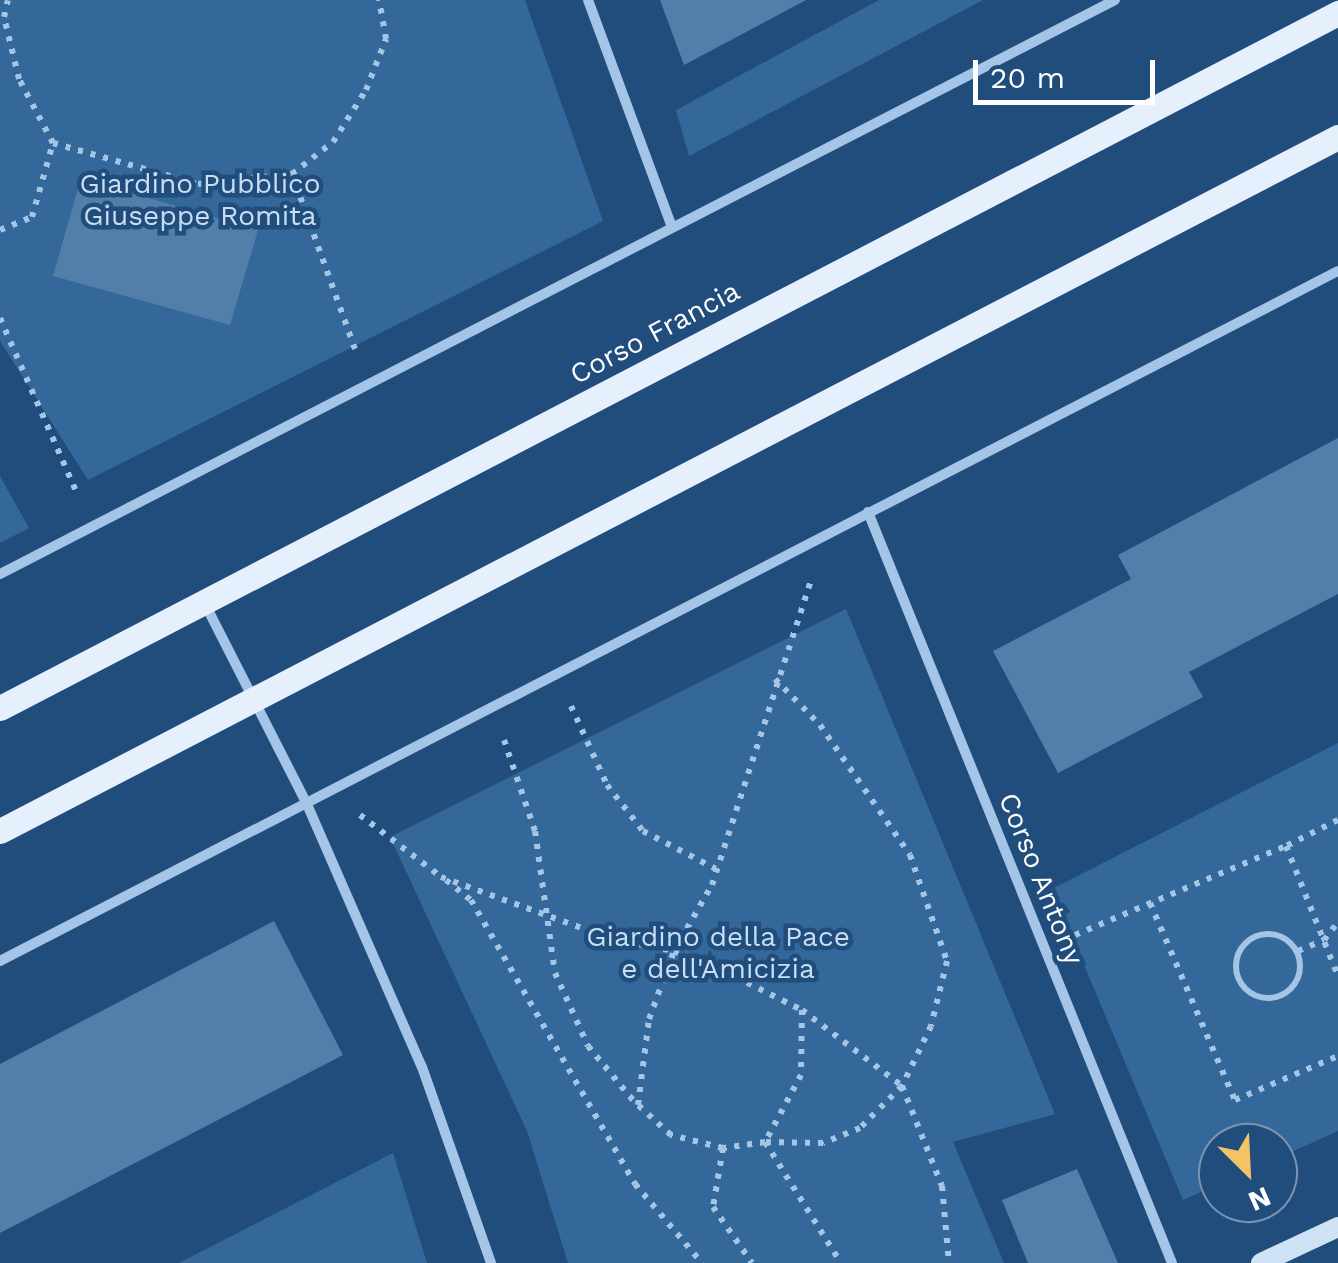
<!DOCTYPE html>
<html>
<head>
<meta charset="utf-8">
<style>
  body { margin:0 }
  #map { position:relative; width:1338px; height:1263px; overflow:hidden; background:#214d7d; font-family:"Work Sans",sans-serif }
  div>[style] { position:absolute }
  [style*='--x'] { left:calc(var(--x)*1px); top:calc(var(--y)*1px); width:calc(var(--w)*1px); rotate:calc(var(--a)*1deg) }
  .green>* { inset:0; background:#34689b }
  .building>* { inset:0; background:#527eaa }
  .path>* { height:6px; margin-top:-3px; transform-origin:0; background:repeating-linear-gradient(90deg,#a4c5e6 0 5px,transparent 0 13px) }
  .path>.ring { margin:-3px; padding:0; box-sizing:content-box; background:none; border:6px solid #a4c5e6; border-radius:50% }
  .street>* { height:10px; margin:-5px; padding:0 5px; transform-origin:5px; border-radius:5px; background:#a4c5e6 }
  .secondary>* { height:20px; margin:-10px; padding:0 10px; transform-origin:10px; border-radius:10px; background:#cee1f5 }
  .primary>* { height:25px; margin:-12.5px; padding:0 12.5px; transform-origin:12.5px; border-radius:12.5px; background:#e6f0fd }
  span { translate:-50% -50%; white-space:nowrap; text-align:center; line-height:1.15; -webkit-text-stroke:9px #214d7d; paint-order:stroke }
  .park-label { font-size:28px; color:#c8def5 }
  .street-label { font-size:28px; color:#fff }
  .north { position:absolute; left:1198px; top:1123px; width:100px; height:100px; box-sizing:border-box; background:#214d7d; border:2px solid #7a94b1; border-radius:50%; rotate:156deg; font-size:28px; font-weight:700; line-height:40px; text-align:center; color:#fff }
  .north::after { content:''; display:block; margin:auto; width:35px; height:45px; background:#f3c366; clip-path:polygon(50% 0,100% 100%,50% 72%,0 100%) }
  .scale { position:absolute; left:973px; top:60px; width:182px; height:45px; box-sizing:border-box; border:5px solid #fff; border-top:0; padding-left:12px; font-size:30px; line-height:35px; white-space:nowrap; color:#fff; -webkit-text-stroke:8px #214d7d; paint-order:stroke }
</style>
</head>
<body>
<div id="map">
  <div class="green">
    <div style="clip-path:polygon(0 0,525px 0,603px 221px,88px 480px,0 341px)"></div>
    <div style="clip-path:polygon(879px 0,983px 0,689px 156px,676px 110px)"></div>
    <div style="clip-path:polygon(0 476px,29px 528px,0 543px)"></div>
    <div style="clip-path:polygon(846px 609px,1055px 1114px,953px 1142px,1004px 1263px,568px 1263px,527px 1131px,390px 837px)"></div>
    <div style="clip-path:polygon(1338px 743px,1338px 1131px,1278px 1158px,1278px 1143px,1218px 1143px,1218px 1184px,1183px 1200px,1052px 889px)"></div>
    <div style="clip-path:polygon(393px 1153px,427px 1263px,179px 1263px)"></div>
  </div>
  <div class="building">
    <div style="clip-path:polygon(660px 0,806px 0,684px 65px)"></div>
    <div style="clip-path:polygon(81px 178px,258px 230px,230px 325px,53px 276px)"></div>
    <div style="clip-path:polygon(1338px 438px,1338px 594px,1189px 672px,1203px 697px,1058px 773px,993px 651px,1131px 579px,1118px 555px)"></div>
    <div style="clip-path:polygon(274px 921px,343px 1055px,0 1233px,0 1064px)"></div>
    <div style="clip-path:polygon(1077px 1169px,1118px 1263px,1028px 1263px,1002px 1200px)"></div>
  </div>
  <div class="path">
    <div style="--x:53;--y:143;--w:151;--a:15.8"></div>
    <div style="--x:198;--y:184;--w:95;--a:-6.1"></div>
    <div style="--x:0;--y:230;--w:35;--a:-22"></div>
    <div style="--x:32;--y:217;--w:77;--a:-74.2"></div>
    <div style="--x:53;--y:143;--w:72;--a:-118"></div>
    <div style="--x:19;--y:79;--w:64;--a:-103.6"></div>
    <div style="--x:4;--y:17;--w:17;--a:-77"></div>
    <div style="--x:0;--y:318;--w:194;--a:66.3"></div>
    <div style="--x:355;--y:349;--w:186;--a:-109.8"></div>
    <div style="--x:292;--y:174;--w:52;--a:-38"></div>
    <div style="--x:333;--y:142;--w:62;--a:-57.6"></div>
    <div style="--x:366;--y:90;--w:55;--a:-68.6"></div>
    <div style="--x:386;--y:39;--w:40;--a:-100"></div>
    <div style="--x:775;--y:679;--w:64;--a:45.6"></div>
    <div style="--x:820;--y:725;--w:158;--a:55.3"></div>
    <div style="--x:910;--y:855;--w:112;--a:70.8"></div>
    <div style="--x:947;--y:961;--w:67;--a:103.8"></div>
    <div style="--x:931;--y:1026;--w:67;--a:115.8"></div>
    <div style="--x:902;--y:1086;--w:59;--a:135"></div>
    <div style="--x:860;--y:1128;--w:40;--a:158"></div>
    <div style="--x:823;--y:1143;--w:58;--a:-179"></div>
    <div style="--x:765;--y:1142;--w:143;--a:57.9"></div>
    <div style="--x:571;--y:706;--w:87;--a:65.5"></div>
    <div style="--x:607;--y:785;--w:58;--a:52"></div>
    <div style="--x:643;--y:831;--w:82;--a:27.5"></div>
    <div style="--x:504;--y:740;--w:96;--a:71.2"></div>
    <div style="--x:535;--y:831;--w:143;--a:82"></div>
    <div style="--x:555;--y:973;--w:80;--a:65.7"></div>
    <div style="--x:588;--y:1046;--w:77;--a:50.3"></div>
    <div style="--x:360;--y:815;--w:102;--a:37.4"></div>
    <div style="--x:441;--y:877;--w:182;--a:19.9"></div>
    <div style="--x:612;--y:939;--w:63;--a:11"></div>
    <div style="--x:674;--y:951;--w:76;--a:-60.1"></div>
    <div style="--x:712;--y:885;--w:318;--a:-72"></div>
    <div style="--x:1338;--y:820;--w:58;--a:153.4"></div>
    <div style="--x:1286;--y:846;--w:140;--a:68.2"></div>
    <div style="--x:446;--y:880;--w:32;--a:39"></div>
    <div style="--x:471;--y:900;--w:328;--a:60"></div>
    <div style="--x:635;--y:1184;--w:104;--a:49.7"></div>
    <div style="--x:1150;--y:903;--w:215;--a:66.7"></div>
    <div style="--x:1235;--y:1100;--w:112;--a:-23.1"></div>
    <div class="ring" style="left:1236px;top:934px;width:58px;height:58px"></div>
    <div style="--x:1075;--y:935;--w:229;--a:-22.9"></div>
    <div style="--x:1298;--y:951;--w:28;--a:-23"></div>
    <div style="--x:1324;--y:940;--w:23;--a:-52"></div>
    <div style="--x:802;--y:1010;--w:65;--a:90.9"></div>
    <div style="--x:801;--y:1075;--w:76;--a:118.2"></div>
    <div style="--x:765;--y:1142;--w:42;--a:171.9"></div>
    <div style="--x:723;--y:1148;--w:54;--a:-166"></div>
    <div style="--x:671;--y:1135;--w:45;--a:-137.7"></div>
    <div style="--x:638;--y:1105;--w:87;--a:-82.7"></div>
    <div style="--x:649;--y:1019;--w:72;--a:-69.8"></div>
    <div style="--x:674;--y:951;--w:54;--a:21.8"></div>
    <div style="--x:724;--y:971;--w:87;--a:26.6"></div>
    <div style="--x:802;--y:1010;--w:126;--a:37.2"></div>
    <div style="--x:902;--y:1086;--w:108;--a:68.2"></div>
    <div style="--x:942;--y:1186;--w:77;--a:84.8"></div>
    <div style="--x:723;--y:1148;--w:60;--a:99.6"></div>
    <div style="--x:713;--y:1207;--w:68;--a:55.1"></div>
  </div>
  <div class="street">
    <div style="--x:588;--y:0;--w:239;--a:69.7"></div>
    <div style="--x:868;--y:512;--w:810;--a:67.96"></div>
    <div style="--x:0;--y:574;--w:1254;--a:-27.24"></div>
    <div style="--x:205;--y:604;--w:222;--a:63"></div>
    <div style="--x:306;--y:802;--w:289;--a:66.4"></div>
    <div style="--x:422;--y:1067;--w:208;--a:70.6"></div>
    <div style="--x:0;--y:961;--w:1505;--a:-27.28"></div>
  </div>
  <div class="secondary">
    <div style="--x:1261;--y:1263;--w:85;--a:-25.1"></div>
  </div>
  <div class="primary">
    <div style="--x:0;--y:708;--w:1508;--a:-27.45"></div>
    <div style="--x:0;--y:831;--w:1507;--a:-27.42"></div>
  </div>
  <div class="park-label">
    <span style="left:200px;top:200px">Giardino Pubblico<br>Giuseppe Romita</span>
    <span style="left:718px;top:953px">Giardino della Pace<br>e dell'Amicizia</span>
  </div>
  <div class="street-label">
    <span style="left:655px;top:333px;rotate:-28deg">Corso Francia</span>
    <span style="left:1041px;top:879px;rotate:68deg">Corso Antony</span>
  </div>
  <div class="north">N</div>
  <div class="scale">20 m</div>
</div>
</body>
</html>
